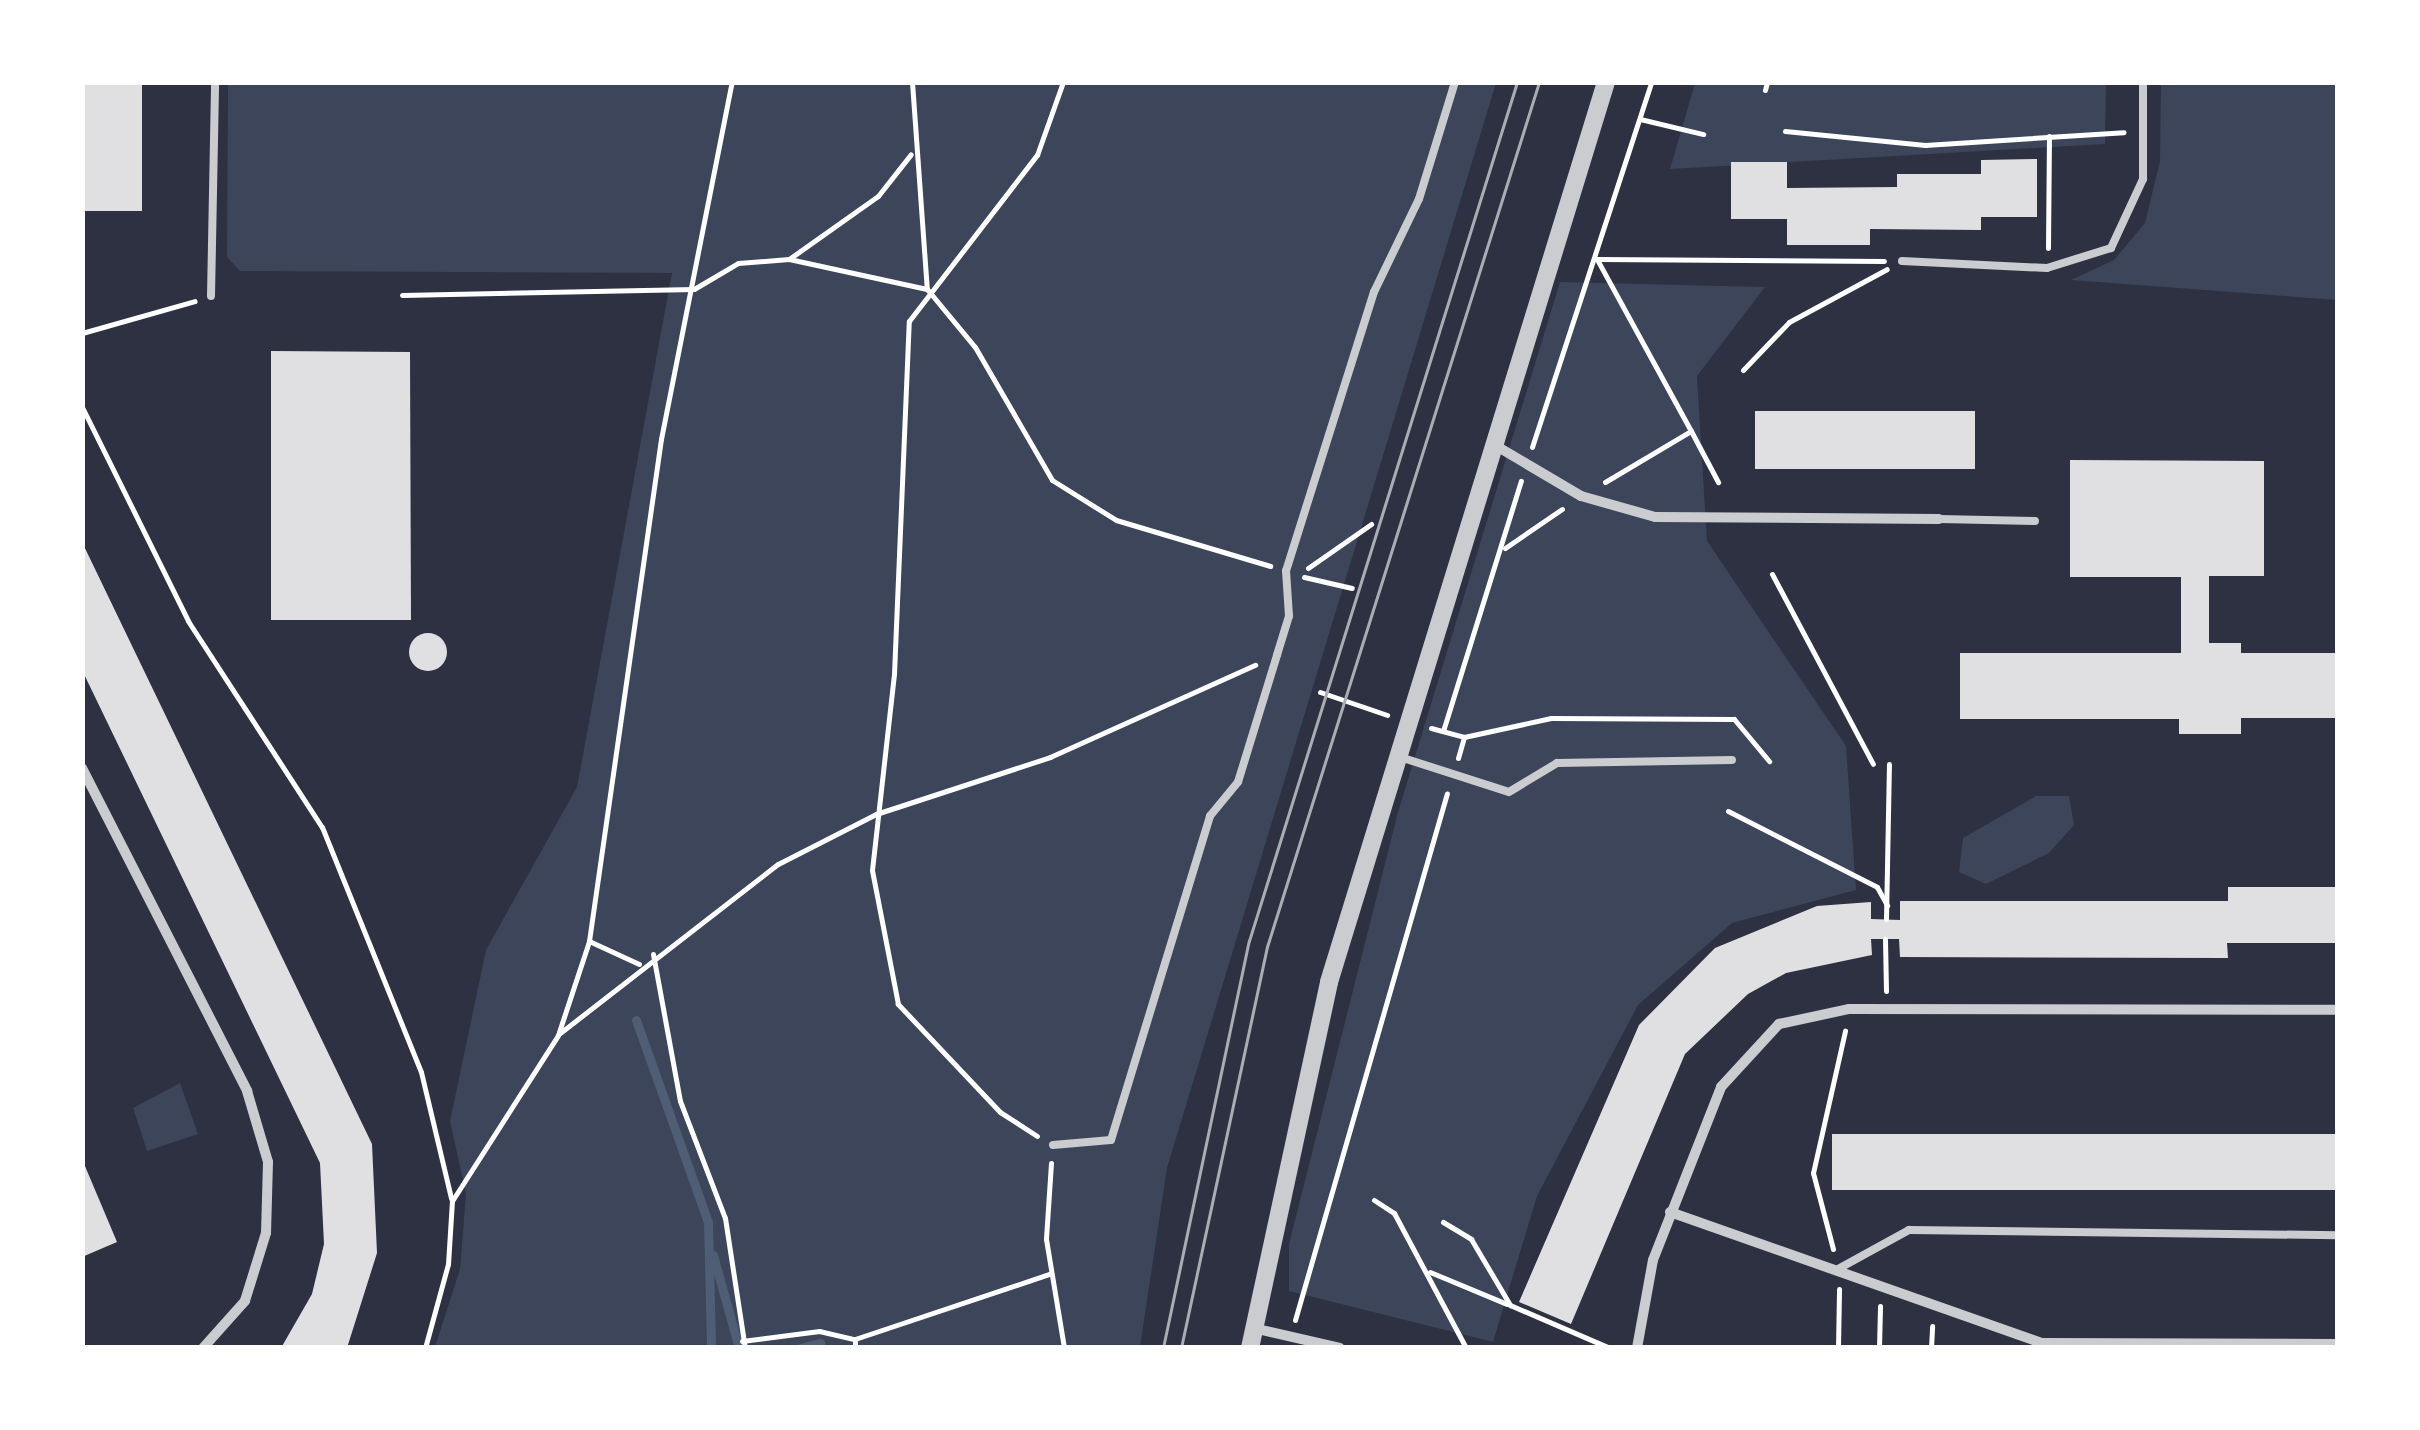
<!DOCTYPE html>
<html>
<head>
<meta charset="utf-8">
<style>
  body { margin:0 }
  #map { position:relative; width:2420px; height:1430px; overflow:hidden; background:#2d3142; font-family:"Fira Sans",sans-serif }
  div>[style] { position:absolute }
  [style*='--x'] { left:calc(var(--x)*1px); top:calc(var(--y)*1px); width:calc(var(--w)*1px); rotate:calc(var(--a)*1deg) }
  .green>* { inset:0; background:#3c4559 }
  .stream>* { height:9px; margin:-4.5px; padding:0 4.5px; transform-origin:4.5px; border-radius:4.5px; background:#4f5d75 }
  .building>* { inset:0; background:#e0e0e3 }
  .round { border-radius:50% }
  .path>* { height:5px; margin:-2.5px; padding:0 2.5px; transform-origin:2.5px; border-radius:2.5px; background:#fff }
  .service>* { height:8px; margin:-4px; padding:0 4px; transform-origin:4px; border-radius:4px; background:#caccd0 }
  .minor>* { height:10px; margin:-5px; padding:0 5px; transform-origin:5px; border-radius:5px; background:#caccd0 }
  .tertiary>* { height:18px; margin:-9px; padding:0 9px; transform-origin:9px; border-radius:9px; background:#caccd0 }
  .tram>* { height:2.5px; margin:-1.25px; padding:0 1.25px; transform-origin:1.25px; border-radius:1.25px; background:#abadb3 }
  span { translate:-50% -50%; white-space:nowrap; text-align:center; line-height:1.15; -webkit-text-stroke:10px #fff; paint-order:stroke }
  .frame { position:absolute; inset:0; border:85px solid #fff; pointer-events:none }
</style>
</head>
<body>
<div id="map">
  <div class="green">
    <div style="clip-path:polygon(228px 83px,1496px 83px,1167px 1168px,1140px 1347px,435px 1347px,460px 1269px,466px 1194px,450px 1121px,486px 950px,577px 787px,672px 273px,240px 271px,227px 257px)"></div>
    <div style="clip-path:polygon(1695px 83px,2106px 83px,2105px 144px,1670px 169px)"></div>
    <div style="clip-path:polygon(2161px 83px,2337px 83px,2337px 300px,2071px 280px,2114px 260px,2145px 223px,2160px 161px)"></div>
    <div style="clip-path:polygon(1560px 282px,1765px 287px,1697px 376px,1707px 541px,1846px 746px,1856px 890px,1732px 923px,1638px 1005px,1537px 1196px,1493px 1342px,1289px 1291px,1289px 1244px,1398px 812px)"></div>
    <div style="clip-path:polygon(2036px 796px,2069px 796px,2074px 825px,2049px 853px,1986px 884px,1959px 872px,1963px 838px)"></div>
    <div style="clip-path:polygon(180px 1083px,198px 1134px,147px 1151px,133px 1108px)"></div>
  </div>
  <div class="stream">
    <div style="--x:636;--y:1020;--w:214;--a:70.4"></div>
    <div style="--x:708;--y:1222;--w:126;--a:88.6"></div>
    <div style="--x:713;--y:1255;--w:97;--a:74.4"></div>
    <div style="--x:800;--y:1348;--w:21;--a:-14"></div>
  </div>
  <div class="building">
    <div style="clip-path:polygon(82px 82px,142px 82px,142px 211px,82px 211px)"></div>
    <div style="clip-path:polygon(2037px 159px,2037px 217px,1981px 217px,1981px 230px,1870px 229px,1870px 245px,1787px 245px,1787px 219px,1731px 219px,1731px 162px,1787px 162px,1787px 188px,1897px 187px,1897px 174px,1981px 174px,1981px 160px)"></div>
    <div style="clip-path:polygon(271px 351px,410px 352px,411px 620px,271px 620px)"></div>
    <div style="clip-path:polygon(1755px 411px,1975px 411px,1975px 469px,1755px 469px)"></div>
    <div style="clip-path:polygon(2070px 460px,2264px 461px,2264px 576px,2209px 576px,2209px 643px,2241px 643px,2241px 653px,2338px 653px,2338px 718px,2241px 718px,2241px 734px,2179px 734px,2179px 719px,1960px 719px,1960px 653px,2181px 653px,2181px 577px,2070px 577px)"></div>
    <div style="clip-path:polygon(82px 542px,372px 1144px,377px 1253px,347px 1348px,281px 1348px,312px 1294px,324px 1244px,320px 1163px,82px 670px)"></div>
    <div class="round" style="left:409px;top:633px;width:38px;height:38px"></div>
    <div style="clip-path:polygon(2228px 887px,2338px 887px,2338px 943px,2227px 943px,2228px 958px,1900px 957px,1899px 939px,1871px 939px,1872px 955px,1786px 973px,1748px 994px,1685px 1054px,1571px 1324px,1519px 1302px,1639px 1025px,1715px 948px,1817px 906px,1871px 902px,1871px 919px,1900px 920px,1900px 901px,2228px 901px)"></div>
    <div style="clip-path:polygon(1832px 1134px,2338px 1134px,2338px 1190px,1832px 1190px)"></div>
    <div style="clip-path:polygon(82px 1159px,117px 1242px,82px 1257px)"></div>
  </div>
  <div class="path">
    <div style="--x:912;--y:82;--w:208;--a:85.9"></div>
    <div style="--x:1765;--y:90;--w:8;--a:-76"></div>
    <div style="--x:1640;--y:119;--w:65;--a:13.4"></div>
    <div style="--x:1785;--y:131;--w:141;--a:5.7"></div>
    <div style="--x:1925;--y:145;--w:199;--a:-3.7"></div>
    <div style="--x:2048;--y:248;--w:112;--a:-89.5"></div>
    <div style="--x:789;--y:259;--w:109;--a:-35.3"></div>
    <div style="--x:878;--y:196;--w:53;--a:-51.8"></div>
    <div style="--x:402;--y:295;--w:292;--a:-1.2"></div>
    <div style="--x:694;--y:289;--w:51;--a:-30.6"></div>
    <div style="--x:738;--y:263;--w:51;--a:-4.5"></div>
    <div style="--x:789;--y:259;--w:141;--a:12.3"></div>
    <div style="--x:927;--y:289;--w:75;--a:50.4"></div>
    <div style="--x:975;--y:347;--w:154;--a:59.9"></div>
    <div style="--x:1052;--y:480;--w:75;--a:32"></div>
    <div style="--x:1116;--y:520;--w:161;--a:16.6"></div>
    <div style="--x:82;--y:333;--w:117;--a:-15.8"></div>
    <div style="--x:1743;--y:370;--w:66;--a:-46.2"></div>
    <div style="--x:1789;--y:322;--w:111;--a:-28.4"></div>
    <div style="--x:82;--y:407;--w:239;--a:63.6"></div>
    <div style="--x:188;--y:621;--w:246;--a:57"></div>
    <div style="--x:322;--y:827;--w:264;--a:68"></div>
    <div style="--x:421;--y:1072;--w:130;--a:76.6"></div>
    <div style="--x:1691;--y:431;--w:196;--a:-118.7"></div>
    <div style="--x:1597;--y:259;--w:287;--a:0.4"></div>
    <div style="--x:1532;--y:447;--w:384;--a:-71.9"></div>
    <div style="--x:1605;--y:482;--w:100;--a:-30.7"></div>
    <div style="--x:1691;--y:431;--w:58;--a:62.1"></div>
    <div style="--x:1505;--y:548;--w:69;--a:-34.4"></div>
    <div style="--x:1308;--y:568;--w:77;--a:-34.9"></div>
    <div style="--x:1772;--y:574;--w:215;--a:62"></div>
    <div style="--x:1304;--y:577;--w:49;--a:12.9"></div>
    <div style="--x:1320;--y:692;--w:71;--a:18.9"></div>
    <div style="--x:1431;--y:728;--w:34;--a:15"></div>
    <div style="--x:1464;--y:737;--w:89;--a:-12.3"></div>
    <div style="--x:1551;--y:718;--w:183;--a:0.3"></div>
    <div style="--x:1734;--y:719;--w:55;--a:50.2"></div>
    <div style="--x:1443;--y:731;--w:262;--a:-72.7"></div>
    <div style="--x:1458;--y:758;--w:22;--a:-74"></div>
    <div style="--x:1728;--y:811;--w:167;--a:27"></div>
    <div style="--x:1877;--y:887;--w:21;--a:61"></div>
    <div style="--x:1886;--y:919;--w:155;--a:-88.9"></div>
    <div style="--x:1885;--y:939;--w:52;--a:88.9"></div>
    <div style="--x:589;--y:941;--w:55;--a:24.7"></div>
    <div style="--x:653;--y:954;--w:149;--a:79.6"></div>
    <div style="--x:680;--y:1101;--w:125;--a:69"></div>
    <div style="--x:725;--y:1218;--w:132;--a:81.3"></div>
    <div style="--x:560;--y:1033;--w:276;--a:-37.8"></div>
    <div style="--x:778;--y:864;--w:110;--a:-27"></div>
    <div style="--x:876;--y:814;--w:183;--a:-18.1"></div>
    <div style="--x:1050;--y:757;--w:225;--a:-24.2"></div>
    <div style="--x:1037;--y:1136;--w:44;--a:-147"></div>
    <div style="--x:1000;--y:1112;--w:149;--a:-133.4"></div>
    <div style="--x:898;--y:1004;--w:136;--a:-101"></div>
    <div style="--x:872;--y:870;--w:197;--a:-83.6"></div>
    <div style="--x:894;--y:674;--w:353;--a:-87.6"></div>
    <div style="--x:909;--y:321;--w:210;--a:-52.4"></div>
    <div style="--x:1037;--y:155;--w:77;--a:-70.4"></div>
    <div style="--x:1051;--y:1163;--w:76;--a:93.8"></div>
    <div style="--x:1046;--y:1239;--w:110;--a:80.6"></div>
    <div style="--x:1374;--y:1200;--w:24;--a:33"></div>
    <div style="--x:1394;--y:1213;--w:153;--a:61.9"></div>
    <div style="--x:1443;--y:1222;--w:33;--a:31"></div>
    <div style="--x:1471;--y:1239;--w:77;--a:59.4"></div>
    <div style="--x:1510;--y:1305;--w:109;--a:23.3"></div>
    <div style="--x:1833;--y:1249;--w:79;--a:-104.7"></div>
    <div style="--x:1813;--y:1173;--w:146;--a:-77.3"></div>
    <div style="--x:1430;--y:1272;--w:83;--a:22.6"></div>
    <div style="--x:1295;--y:1320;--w:548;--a:-73.91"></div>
    <div style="--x:742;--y:1341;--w:78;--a:-7.4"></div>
    <div style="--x:819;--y:1331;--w:37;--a:13"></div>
    <div style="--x:425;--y:1348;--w:87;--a:-74.7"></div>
    <div style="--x:448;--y:1264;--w:63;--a:-86.4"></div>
    <div style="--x:452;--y:1201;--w:197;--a:-57.4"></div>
    <div style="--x:558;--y:1035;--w:99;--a:-71.7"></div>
    <div style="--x:589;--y:941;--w:507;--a:-81.84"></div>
    <div style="--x:661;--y:439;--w:364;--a:-78.8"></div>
    <div style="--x:855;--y:1348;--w:9;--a:-90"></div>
    <div style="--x:855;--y:1339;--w:205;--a:-18.5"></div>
    <div style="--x:1838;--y:1348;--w:59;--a:-89"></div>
    <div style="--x:1879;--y:1348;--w:42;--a:-88.6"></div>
    <div style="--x:1931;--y:1348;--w:22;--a:-87"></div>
  </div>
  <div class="service">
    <div style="--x:1902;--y:261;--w:145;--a:2.8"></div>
    <div style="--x:2047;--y:268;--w:67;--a:-17.4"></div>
    <div style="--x:2111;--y:248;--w:76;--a:-65.1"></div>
    <div style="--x:2143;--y:179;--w:97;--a:-90"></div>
    <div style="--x:211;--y:296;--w:214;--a:-88.9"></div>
    <div style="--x:1939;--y:519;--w:96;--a:1.2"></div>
    <div style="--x:1400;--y:757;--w:114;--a:17.8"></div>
    <div style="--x:1509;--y:792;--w:56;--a:-31.1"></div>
    <div style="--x:1557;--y:763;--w:175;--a:-1"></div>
    <div style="--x:1053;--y:1145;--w:58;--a:-4.9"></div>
    <div style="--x:1111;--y:1140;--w:339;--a:-73"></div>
    <div style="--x:1210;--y:816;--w:44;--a:-50.5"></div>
    <div style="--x:1238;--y:782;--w:133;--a:-72.9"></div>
    <div style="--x:1277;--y:655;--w:41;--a:-72.9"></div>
    <div style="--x:1289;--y:616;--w:45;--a:-93.8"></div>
    <div style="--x:1286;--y:571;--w:293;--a:-72.5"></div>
    <div style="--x:1374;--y:292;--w:103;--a:-64.2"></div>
    <div style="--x:1419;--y:199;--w:122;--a:-72.9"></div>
    <div style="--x:1838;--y:1269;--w:81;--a:-28.8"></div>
    <div style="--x:1909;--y:1230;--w:429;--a:0.7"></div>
  </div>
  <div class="minor">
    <div style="--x:1493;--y:444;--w:102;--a:30.6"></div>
    <div style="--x:1581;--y:496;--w:77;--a:15.8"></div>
    <div style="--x:1655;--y:517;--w:284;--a:0.4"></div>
    <div style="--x:82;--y:768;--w:363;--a:62.9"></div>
    <div style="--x:247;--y:1091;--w:74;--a:73.5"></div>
    <div style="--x:268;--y:1162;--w:71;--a:91.6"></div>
    <div style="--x:266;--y:1233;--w:71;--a:107.2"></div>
    <div style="--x:245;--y:1301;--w:63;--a:131.8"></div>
    <div style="--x:1670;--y:1212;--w:394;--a:19.4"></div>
    <div style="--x:2042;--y:1343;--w:296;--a:0.2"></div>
    <div style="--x:1253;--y:1328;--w:89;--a:12.9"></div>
    <div style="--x:1637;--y:1348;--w:89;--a:-79.7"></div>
    <div style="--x:1653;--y:1260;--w:186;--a:-68.5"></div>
    <div style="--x:1721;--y:1087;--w:86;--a:-47.4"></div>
    <div style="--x:1779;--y:1024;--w:72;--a:-12.1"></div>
    <div style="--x:1849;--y:1009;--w:489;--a:0.1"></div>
  </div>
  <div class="tertiary">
    <div style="--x:1250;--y:1348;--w:374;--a:-77.8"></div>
    <div style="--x:1329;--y:982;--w:942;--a:-72.89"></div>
  </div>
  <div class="tram">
    <div style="--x:1163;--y:1348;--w:416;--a:-78.1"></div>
    <div style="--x:1249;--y:941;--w:900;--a:-72.67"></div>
    <div style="--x:1181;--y:1348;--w:410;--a:-77.9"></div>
    <div style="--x:1267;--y:947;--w:907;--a:-72.54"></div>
  </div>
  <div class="frame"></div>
</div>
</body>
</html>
